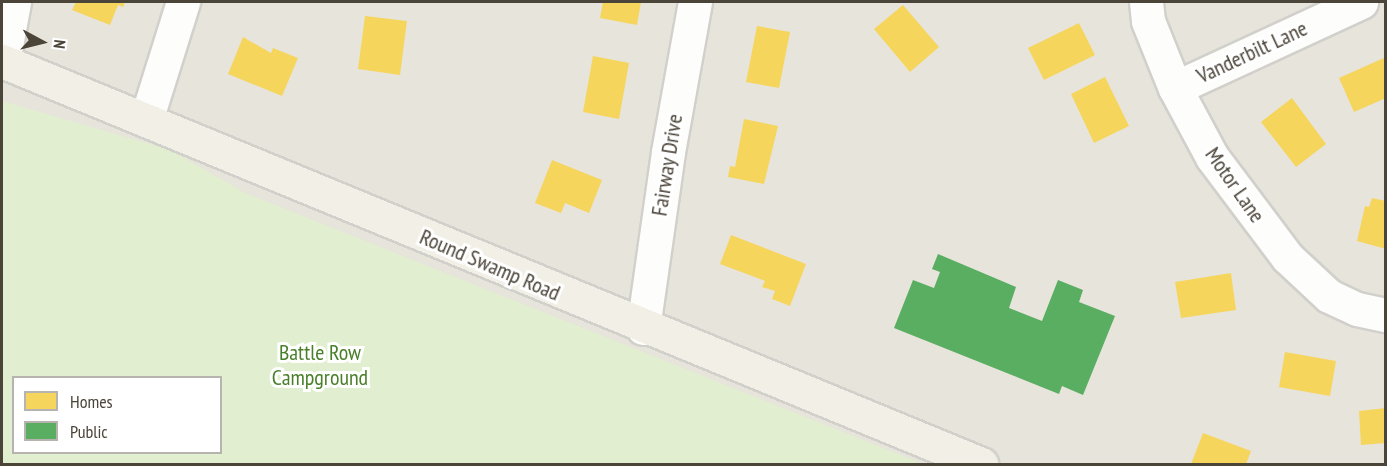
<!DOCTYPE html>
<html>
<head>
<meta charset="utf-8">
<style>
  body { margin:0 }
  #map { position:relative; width:1387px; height:466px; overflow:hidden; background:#f4f2ee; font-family:"PT Sans Narrow",sans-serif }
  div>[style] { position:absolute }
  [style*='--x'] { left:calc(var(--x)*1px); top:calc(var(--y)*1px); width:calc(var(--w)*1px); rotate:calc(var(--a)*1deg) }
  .residential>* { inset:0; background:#e7e4dc }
  .green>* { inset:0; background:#e1eecf }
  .homes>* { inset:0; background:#f6d55c }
  .public>* { inset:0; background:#5aae61 }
  .roads { filter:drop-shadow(2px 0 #d2d0cb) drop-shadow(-2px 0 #d2d0cb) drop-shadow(0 2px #d2d0cb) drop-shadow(0 -2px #d2d0cb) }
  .minor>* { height:33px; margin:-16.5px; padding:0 16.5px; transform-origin:16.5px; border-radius:16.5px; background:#fdfdfc }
  .major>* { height:33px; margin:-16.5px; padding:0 16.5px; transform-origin:16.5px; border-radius:16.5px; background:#f2efe6 }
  span { translate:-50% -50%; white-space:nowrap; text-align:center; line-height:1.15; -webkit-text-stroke:6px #fff; paint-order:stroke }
  .street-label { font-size:22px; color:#4b4439 }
  .park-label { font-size:22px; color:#4a7f2a }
  .frame { position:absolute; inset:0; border:3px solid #4b4439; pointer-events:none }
  .legend { position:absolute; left:12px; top:376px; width:210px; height:78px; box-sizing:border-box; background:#fff; border:2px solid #b7b4b0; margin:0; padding:8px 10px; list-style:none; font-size:18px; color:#4b4439 }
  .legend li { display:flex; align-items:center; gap:12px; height:30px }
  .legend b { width:30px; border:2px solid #b7b4b0 }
  .north { position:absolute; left:12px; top:12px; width:60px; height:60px; -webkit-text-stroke:4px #fff; paint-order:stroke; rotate:97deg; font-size:16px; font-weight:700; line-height:24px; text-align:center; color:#4b4439 }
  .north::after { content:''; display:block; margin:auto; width:21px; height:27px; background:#4b4439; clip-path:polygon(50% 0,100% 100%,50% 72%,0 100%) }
</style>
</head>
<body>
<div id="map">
  <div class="residential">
    <div style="clip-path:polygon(2px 2px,1385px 2px,1385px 464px,873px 464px,2px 138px)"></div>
  </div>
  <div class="green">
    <div style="clip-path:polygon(evenodd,2px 101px,170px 150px,245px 193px,923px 464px,2px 464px,2px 101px,14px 378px,220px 378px,220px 452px,14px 452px,14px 378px)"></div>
  </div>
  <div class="homes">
    <div style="clip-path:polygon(76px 2px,125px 2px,123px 7px,118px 5px,110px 25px,72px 10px)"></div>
    <div style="clip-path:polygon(603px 2px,641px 2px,637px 25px,600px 18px)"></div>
    <div style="clip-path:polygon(903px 5px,939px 47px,910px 72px,874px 29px)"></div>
    <div style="clip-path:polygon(365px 16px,407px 21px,400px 75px,358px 69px)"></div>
    <div style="clip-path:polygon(1079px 23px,1095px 55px,1044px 80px,1028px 48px)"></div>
    <div style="clip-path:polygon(757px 26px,790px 32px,779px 88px,746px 82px)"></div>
    <div style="clip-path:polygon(243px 37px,271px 53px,273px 48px,298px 58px,282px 96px,228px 74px)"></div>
    <div style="clip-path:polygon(593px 56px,629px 63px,619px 119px,583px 112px)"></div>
    <div style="clip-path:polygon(1386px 57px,1386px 98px,1354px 112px,1339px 78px)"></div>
    <div style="clip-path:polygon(1105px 77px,1129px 126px,1094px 143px,1071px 94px)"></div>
    <div style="clip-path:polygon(1292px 98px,1326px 144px,1296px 167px,1261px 122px)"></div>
    <div style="clip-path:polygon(744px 119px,778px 126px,764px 184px,728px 177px,730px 166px,735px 167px)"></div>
    <div style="clip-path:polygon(552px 160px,602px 180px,589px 213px,565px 203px,561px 213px,535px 203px)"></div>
    <div style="clip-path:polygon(1372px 198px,1386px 201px,1386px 249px,1357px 241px,1365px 206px,1369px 207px)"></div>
    <div style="clip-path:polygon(731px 235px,806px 264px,790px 306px,772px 299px,775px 291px,762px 287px,765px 281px,720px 264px)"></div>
    <div style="clip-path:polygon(1231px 273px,1236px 310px,1181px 318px,1175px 282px)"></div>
    <div style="clip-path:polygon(1285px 352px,1336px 361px,1330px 396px,1279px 387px)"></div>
    <div style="clip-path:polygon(1386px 408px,1386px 443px,1361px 445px,1359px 411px)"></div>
    <div style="clip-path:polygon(1203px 433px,1251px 451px,1246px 464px,1191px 464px)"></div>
  </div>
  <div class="public">
    <div style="clip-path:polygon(938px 254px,1016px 287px,1009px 308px,1042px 321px,1058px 280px,1083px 290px,1079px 302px,1115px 316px,1083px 395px,1062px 386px,1059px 394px,894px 328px,913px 280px,934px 288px,940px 272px,932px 269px)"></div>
  </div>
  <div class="roads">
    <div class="minor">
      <div style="--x:1146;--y:2;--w:19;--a:84"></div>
      <div style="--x:1148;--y:21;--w:72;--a:68.1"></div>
      <div style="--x:1175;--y:88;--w:78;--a:61.8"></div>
      <div style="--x:1212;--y:157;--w:125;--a:53.1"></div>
      <div style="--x:1287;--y:257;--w:57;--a:42.9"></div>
      <div style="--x:1329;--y:296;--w:31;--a:25"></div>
      <div style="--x:1357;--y:309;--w:30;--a:12"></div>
      <div style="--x:3;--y:62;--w:61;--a:-79.6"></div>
      <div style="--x:1175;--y:88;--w:205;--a:-24.8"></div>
      <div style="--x:146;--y:120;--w:124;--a:-72.6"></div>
      <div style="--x:643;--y:328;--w:178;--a:-81.9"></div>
      <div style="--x:668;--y:152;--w:152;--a:-79.8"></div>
    </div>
    <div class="major">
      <div style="--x:2;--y:61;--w:1059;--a:22.37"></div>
    </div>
  </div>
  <div class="street-label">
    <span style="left:1252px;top:52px;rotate:-25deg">Vanderbilt Lane</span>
    <span style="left:667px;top:165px;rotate:-81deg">Fairway Drive</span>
    <span style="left:1235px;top:185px;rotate:55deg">Motor Lane</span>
    <span style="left:490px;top:265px;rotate:23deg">Round Swamp Road</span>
  </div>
  <div class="park-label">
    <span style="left:320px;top:365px">Battle Row<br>Campground</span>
  </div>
  <div class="frame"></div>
  <ul class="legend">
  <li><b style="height:16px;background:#f6d55c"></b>Homes</li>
  <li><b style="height:16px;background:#5aae61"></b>Public</li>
  </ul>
  <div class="north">N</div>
</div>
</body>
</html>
